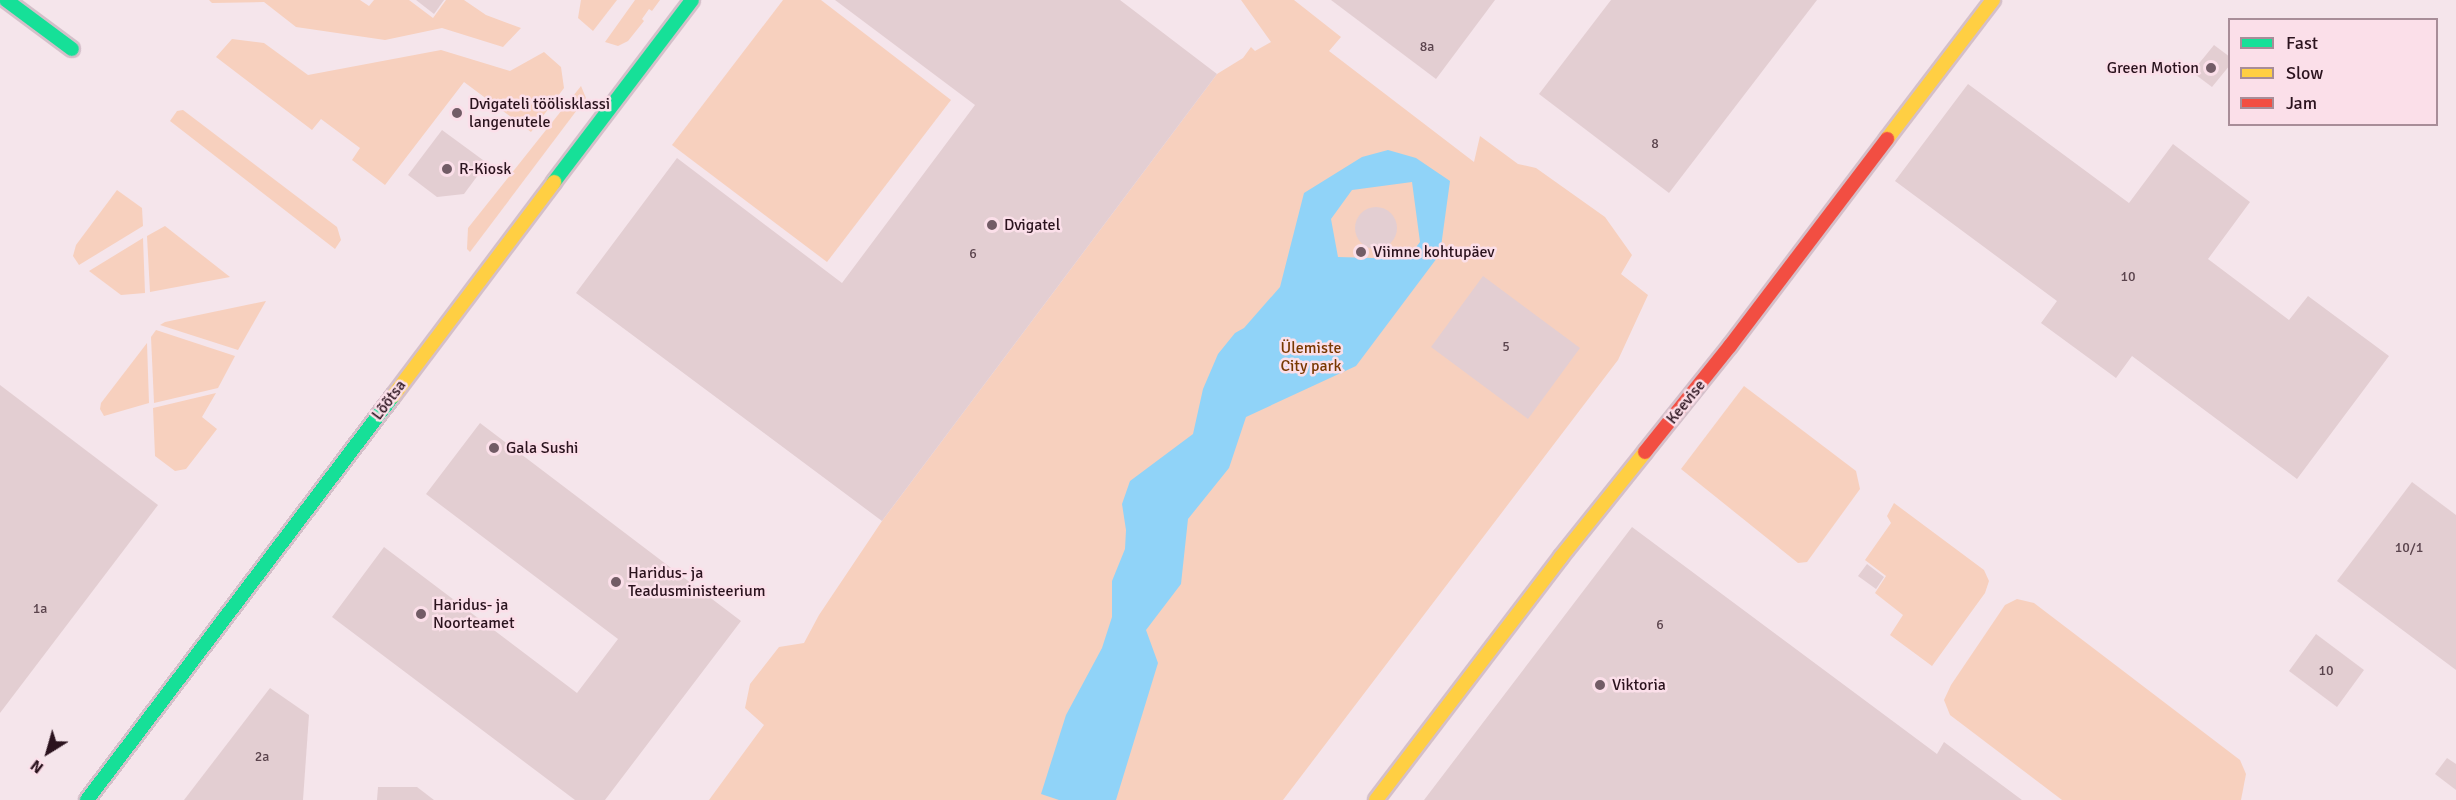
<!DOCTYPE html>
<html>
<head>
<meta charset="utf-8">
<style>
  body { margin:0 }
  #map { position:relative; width:2456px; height:800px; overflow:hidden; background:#f5e5eb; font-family:Signika,sans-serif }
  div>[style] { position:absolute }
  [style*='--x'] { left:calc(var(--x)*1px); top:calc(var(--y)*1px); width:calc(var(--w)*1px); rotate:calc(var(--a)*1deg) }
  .green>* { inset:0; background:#f7d0be }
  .water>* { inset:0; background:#90d3f8 }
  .building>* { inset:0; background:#e3ced2 }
  .round { border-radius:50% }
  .roads { filter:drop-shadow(2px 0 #d4bfc9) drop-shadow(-2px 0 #d4bfc9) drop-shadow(0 2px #d4bfc9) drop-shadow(0 -2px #d4bfc9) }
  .fast>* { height:14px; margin:-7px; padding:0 7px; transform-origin:7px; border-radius:7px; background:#16e098 }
  .slow>* { height:14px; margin:-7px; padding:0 7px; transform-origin:7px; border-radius:7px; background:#ffcf43 }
  .jam>* { height:14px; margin:-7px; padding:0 7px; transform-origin:7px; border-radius:7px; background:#f24e42 }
  .dots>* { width:16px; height:16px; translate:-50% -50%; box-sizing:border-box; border:3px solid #fbdfe9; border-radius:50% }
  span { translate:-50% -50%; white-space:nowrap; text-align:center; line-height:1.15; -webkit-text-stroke:5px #fbdfe9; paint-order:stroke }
  .number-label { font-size:14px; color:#5b444d }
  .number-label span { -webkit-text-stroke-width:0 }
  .poi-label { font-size:16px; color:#2b131e }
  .right { translate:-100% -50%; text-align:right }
  .left { translate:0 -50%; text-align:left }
  .park-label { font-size:16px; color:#783800 }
  .street-label { font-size:16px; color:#2b131e }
  .legend { position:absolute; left:2228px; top:18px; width:210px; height:108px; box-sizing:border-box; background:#fbdfe9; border:2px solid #a88d98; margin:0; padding:8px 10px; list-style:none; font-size:18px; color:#2b131e }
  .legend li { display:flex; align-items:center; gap:12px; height:30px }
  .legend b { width:30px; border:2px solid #a88d98 }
  .north { position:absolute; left:18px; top:722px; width:60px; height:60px; -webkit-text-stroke:4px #fbdfe9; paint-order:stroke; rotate:217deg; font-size:16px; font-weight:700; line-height:24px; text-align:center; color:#2b131e }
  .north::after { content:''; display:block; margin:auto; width:21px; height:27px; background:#2b131e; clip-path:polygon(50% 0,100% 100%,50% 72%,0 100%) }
</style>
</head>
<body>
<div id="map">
  <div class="green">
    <div style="clip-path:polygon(209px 0,360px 0,369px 6px,374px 0,409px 0,433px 18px,446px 0,464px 0,486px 15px,521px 28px,503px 47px,442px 28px,385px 40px,296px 27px,264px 2px,212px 3px)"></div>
    <div style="clip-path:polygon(581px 0,617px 0,593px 31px,578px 18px)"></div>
    <div style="clip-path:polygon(635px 0,660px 0,652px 11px,649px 9px,642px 19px,644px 21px,628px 41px,618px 46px,605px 42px)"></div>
    <div style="clip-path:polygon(783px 0,821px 0,951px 100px,827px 262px,672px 145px)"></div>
    <div style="clip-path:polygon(1241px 0,1294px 0,1341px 37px,1329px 51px,1474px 162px,1480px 136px,1518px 164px,1536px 168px,1605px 217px,1632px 255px,1621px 274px,1648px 295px,1618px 360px,1283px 800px,709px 800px,764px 725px,745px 708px,750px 684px,779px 647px,804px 643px,819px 615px,882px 521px,1217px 74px,1243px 58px,1251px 47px,1255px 51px,1271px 42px)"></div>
    <div style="clip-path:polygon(232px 39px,264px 43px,308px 75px,441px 50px,510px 71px,544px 52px,561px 67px,564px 88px,531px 132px,464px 82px,385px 185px,352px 160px,360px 148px,321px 119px,312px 130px,216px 57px)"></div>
    <div style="clip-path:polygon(581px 86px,586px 98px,470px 252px,467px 249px,468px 228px)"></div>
    <div style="clip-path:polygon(183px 110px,337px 227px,341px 240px,335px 249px,170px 121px,177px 111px)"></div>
    <div style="clip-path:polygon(117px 190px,142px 208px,143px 226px,79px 265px,73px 256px,76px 245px)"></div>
    <div style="clip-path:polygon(165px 226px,230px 277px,150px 292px,147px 236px)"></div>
    <div style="clip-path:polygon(143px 238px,145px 293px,121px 295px,89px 271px)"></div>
    <div style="clip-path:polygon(266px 301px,238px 350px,160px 325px,165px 322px)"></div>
    <div style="clip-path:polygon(156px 330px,235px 356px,218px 388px,154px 403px,151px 337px)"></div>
    <div style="clip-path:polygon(147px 343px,149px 403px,104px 416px,100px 409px,101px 403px)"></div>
    <div style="clip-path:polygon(1744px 386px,1856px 471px,1860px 489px,1807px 562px,1798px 563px,1681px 469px)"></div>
    <div style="clip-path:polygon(216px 393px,202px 417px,217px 429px,186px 469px,175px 471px,155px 456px,153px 408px)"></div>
    <div style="clip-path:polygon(1894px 503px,1984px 570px,1989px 581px,1985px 593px,1932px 666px,1890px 635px,1903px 615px,1875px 593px,1886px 576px,1865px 560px,1891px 523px,1887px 516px)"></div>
    <div style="clip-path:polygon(2017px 599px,2034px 603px,2240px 760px,2246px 774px,2241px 800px,2062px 800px,1950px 715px,1944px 700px,1951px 685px,2005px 605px)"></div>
  </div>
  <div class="water">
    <div style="clip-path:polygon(evenodd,1388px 150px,1416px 158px,1450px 181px,1440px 254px,1356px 366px,1246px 417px,1229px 468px,1188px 519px,1181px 584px,1146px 630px,1158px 663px,1116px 800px,1059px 800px,1041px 794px,1066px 715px,1102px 648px,1112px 617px,1112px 581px,1125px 549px,1126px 530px,1122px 504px,1130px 481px,1193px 434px,1203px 389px,1218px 354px,1235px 333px,1244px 328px,1280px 287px,1304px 193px,1362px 157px,1388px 150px,1412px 182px,1420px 242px,1407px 259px,1338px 257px,1331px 219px,1352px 190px,1412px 182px)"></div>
  </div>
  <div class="building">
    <div style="clip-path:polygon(416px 0,444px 0,434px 14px)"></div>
    <div style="clip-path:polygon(835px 0,1120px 0,1217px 74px,882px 521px,576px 293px,677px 158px,842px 283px,975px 105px)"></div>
    <div style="clip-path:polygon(1331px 0,1495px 0,1436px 79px)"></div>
    <div style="clip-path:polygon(1611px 0,1817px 0,1669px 193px,1539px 94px)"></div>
    <div style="clip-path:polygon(2214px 45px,2230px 57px,2230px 65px,2212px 87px,2192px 72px)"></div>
    <div style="clip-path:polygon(1968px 84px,2129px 203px,2173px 144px,2250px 202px,2208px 259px,2289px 320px,2308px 296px,2389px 356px,2297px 479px,2132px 356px,2116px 378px,2041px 323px,2057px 301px,1895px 181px)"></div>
    <div style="clip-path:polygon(442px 130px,487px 163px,464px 194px,437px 197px,408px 175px)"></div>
    <div class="round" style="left:1355px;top:207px;width:42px;height:42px"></div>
    <div style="clip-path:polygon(1483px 276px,1580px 348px,1528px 419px,1431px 347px)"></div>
    <div style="clip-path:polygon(0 385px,158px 505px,0 713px)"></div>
    <div style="clip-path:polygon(480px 423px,741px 621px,605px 800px,575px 800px,332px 617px,384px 547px,577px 693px,618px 639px,426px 494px)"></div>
    <div style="clip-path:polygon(2412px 482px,2456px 515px,2456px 670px,2337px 581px)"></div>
    <div style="clip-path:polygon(1632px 527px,1937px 754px,1944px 742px,2022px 800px,1424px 800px)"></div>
    <div style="clip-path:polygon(1867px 564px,1884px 577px,1876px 589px,1858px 576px)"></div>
    <div style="clip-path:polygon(2316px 634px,2364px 670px,2337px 707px,2289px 671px)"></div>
    <div style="clip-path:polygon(270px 688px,309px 715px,303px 800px,184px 800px)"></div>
    <div style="clip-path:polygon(2447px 758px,2456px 764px,2456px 790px,2435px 774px)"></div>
    <div style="clip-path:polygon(378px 787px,417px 787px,434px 800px,377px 800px)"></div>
  </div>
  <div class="roads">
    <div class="fast">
      <div style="--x:6;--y:0;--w:82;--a:36.6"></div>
      <div style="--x:554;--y:182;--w:228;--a:-52.8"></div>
      <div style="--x:87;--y:800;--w:507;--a:-52.86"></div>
    </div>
    <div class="slow">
      <div style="--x:1887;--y:139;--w:175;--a:-52.7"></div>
      <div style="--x:393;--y:396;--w:268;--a:-53"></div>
      <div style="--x:1376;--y:800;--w:305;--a:-52.7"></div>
      <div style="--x:1561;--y:557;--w:134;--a:-51.3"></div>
    </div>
    <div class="jam">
      <div style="--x:1645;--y:452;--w:136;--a:-51.3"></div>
      <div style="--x:1730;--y:346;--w:260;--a:-52.8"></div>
    </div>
  </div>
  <div class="dots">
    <div style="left:2211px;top:68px;background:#725c66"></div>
    <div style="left:457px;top:113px;background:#725c66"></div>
    <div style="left:447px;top:169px;background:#725c66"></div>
    <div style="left:992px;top:225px;background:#725c66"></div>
    <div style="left:1361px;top:252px;background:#725c66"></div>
    <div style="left:494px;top:448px;background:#725c66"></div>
    <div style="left:616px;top:582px;background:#725c66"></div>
    <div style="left:421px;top:614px;background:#725c66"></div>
    <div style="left:1600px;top:685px;background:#725c66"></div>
  </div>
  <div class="number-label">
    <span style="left:1427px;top:47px">8a</span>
    <span style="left:1655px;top:144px">8</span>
    <span style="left:973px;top:254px">6</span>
    <span style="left:2128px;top:277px">10</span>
    <span style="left:1506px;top:347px">5</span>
    <span style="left:2409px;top:548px">10/1</span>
    <span style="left:40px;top:609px">1a</span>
    <span style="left:1660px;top:625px">6</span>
    <span style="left:2326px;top:671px">10</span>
    <span style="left:262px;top:757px">2a</span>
  </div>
  <div class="poi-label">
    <span class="right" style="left:2199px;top:68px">Green Motion</span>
    <span class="left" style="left:469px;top:113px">Dvigateli töölisklassi<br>langenutele</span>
    <span class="left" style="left:459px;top:169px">R-Kiosk</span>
    <span class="left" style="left:1004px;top:225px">Dvigatel</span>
    <span class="left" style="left:1373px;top:252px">Viimne kohtupäev</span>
    <span class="left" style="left:506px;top:448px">Gala Sushi</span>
    <span class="left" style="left:628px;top:582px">Haridus- ja<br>Teadusministeerium</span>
    <span class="left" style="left:433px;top:614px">Haridus- ja<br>Noorteamet</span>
    <span class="left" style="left:1612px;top:685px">Viktoria</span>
  </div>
  <div class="park-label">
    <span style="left:1311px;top:357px">Ülemiste<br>City park</span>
  </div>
  <div class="street-label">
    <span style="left:389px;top:400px;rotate:-53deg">Lõõtsa</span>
    <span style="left:1686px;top:402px;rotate:-51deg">Keevise</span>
  </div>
  <ul class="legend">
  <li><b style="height:8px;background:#16e098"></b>Fast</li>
  <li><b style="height:8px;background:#ffcf43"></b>Slow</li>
  <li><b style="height:8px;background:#f24e42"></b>Jam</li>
  </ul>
  <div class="north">N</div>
</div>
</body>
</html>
